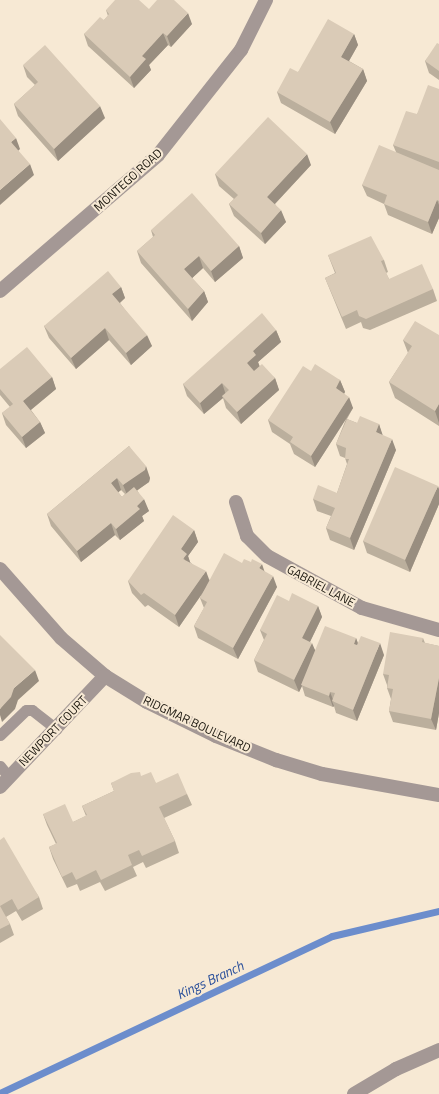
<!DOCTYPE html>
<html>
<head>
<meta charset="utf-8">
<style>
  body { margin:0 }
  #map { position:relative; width:439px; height:1094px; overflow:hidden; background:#f7e9d4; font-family:"Titillium Web",sans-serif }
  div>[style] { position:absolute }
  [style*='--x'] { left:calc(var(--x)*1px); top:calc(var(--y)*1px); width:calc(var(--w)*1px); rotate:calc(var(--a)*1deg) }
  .stream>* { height:7px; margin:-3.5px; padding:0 3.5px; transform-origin:3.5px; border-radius:3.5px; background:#6c8dcc }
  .service>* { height:11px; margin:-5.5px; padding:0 5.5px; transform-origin:5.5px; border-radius:5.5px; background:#a49895 }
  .minor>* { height:14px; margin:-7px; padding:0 7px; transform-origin:7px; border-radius:7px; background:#a49895 }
  .tertiary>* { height:14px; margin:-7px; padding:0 7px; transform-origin:7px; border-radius:7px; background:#a49895 }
  .wall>* { inset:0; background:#bbaf9d }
  .shaded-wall>* { inset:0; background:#998e80 }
  .building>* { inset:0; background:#dacbb7 }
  span { translate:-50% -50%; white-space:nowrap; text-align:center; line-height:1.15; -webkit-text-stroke:4px #f7e9d4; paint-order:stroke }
  .street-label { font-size:12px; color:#18140c }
  .water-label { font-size:14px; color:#284e9a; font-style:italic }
</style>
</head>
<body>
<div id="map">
  <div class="stream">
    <div style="--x:0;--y:1093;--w:367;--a:-25.3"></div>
    <div style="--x:332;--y:936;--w:110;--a:-13.2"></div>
  </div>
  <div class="service">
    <div style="--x:0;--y:735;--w:36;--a:-44"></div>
    <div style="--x:26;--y:710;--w:6;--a:0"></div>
    <div style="--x:32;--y:710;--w:31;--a:38"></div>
    <div style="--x:0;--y:766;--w:14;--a:51"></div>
  </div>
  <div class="minor">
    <div style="--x:0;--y:291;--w:208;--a:-40.7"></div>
    <div style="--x:158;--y:155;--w:134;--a:-51.7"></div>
    <div style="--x:241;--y:50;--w:56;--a:-63.4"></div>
    <div style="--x:236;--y:502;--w:36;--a:72"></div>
    <div style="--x:247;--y:536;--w:28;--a:45"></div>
    <div style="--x:267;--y:556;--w:108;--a:28.7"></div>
    <div style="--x:362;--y:608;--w:80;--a:15.9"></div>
    <div style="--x:0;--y:787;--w:153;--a:-46.6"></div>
    <div style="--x:354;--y:1094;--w:49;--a:-30.8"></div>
    <div style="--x:396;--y:1069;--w:47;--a:-23.8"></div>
  </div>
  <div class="tertiary">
    <div style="--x:0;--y:569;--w:92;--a:48.5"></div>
    <div style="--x:61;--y:638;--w:58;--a:40.8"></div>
    <div style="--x:105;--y:676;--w:49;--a:31.8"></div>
    <div style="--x:147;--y:702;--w:77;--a:26.2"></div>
    <div style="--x:216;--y:736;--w:65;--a:21.8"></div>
    <div style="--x:276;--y:760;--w:48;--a:16.9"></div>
    <div style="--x:322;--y:774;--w:119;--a:10.2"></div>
  </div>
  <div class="wall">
    <div style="clip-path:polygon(149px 9px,192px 24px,171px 47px,168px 45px,149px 65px,151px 70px,134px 88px,88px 46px,84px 34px,104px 20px,108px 16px,106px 10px)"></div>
    <div style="clip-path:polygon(354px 34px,358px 45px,349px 61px,363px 69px,367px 81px,335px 134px,281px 103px,277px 92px,298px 72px)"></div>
    <div style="clip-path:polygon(439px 44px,439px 80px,429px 73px,425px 61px)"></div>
    <div style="clip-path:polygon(23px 65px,105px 118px,58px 161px,18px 116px,14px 104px,35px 85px,27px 77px)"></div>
    <div style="clip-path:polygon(439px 89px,439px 218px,432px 234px,388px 215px,384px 204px,367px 196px,362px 185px,396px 152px,393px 145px,417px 114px)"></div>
    <div style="clip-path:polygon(311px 165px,275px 204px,286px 222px,265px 244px,234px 216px,229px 204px,234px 199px,219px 186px,215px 174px)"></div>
    <div style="clip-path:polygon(151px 230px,239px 246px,243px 258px,215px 282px,203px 268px,192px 278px,204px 291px,208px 302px,192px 321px,141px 263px,137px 251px,153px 237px)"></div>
    <div style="clip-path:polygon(328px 255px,384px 260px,388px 272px,386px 273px,389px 279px,433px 289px,437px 301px,370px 330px,363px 328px,361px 322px,346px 329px,325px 278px,335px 273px)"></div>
    <div style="clip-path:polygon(121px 287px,125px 298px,120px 303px,152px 346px,131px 365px,109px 340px,76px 369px,49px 338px,44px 326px)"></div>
    <div style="clip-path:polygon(276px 330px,281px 342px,258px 362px,259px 366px,275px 378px,279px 390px,241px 424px,226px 408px,223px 398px,204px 414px,187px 396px,183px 384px)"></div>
    <div style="clip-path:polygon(439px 335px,439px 426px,395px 398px,389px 382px,408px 353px,403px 340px)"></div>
    <div style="clip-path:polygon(0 369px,52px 377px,56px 389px,31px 410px,40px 422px,45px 433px,26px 448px,6px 425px,2px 413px,10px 407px,0 395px)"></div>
    <div style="clip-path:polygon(311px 371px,340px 380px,345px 392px,344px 393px,353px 408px,347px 419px,357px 423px,379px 424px,382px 435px,396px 450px,354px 550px,330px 540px,326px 528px,331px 516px,317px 511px,313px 499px,337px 493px,347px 464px,345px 458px,340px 456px,336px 444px,346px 419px,315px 467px,294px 454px,290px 444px,272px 432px,268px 420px)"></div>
    <div style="clip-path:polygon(evenodd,129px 446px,150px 478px,149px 482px,137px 490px,149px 511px,142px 516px,144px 521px,120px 540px,115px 535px,81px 562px,51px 526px,47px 514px,129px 446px,121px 490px,125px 494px,122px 497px,118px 492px,121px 490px)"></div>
    <div style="clip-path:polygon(439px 489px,439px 504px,410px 572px,367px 553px,363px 541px)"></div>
    <div style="clip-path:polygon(194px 530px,198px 542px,188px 556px,190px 562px,209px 580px,242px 563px,264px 571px,277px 587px,238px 659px,198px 638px,194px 626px,204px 608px,200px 598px,202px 594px,179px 627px,148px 605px,145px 607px,132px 593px,128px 581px)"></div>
    <div style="clip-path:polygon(289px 601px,318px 606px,322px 617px,310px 642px,315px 650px,356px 638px,358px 643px,384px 655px,357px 721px,336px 713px,334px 706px,333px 707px,305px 696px,302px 686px,299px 692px,258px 672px,254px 660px,264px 640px,260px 630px)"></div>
    <div style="clip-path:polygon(423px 638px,425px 643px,439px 646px,439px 713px,436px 730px,393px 722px,389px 711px,391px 699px,387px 688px,387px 685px,383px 674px)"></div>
    <div style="clip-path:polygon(141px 776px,156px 783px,187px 794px,192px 805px,164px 818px,175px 841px,179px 853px,146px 868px,143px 862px,133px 867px,137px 876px,105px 891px,100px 882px,80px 891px,77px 884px,67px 888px,53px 859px,49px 847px,56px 844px,47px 825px,43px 814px,73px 822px,86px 816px,82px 806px,114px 791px,111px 783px)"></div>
    <div style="clip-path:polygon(0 840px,39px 897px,43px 909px,22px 921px,16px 911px,6px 917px,10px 924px,14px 935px,0 943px)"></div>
  </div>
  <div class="shaded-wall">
    <div style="clip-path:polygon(188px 13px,192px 24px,171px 47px,167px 36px)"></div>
    <div style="clip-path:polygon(163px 33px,168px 45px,149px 65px,151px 70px,134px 88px,130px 77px,142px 56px)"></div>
    <div style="clip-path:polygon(354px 34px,358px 45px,345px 68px,341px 57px)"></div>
    <div style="clip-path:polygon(363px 69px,367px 81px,335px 134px,330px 122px)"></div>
    <div style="clip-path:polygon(100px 106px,105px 118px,58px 161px,54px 149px)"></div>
    <div style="clip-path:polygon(16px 138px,20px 149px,15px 154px,11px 142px)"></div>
    <div style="clip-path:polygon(307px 154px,311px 165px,271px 208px,267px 197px)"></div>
    <div style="clip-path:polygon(30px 164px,34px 175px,0 205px,0 190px)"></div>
    <div style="clip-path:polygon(437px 200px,439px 205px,439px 218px,432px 234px,428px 222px)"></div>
    <div style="clip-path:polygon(281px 210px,286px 222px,265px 244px,261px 233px)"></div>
    <div style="clip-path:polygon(239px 246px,243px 258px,215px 282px,211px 271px)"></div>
    <div style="clip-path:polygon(199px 256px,203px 268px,189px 281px,184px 269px)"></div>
    <div style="clip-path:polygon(121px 287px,125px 298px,116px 306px,112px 294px)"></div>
    <div style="clip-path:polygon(204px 291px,208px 302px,192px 321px,188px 309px)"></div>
    <div style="clip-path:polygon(105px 328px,109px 340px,76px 369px,71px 358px)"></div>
    <div style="clip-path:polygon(276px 330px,281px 342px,258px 362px,260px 367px,251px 374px,247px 363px,253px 351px)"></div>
    <div style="clip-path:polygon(147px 335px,152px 346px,131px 365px,126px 353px)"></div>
    <div style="clip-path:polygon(52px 377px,56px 389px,27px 413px,23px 401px)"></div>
    <div style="clip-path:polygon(275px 378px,279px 390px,241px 424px,237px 412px)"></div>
    <div style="clip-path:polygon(340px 380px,345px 392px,340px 400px,336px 388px)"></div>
    <div style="clip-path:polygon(222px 383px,226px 395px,222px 396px,223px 398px,204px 414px,200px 403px)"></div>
    <div style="clip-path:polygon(349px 397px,353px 408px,315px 467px,311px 456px)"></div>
    <div style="clip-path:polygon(439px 404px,439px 423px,435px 411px)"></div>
    <div style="clip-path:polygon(40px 422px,45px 433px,26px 448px,22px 437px)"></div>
    <div style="clip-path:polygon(379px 424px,383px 436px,376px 432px)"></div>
    <div style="clip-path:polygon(392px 439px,396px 450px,354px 550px,350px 538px)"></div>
    <div style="clip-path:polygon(146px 466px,150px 478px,149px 482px,128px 497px,123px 485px)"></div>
    <div style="clip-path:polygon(117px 478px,121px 490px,115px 495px,111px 483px)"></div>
    <div style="clip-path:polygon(438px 486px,439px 489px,439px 504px,410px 572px,405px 560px)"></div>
    <div style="clip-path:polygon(144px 499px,149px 511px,142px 516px,144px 521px,120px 540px,116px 529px,137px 506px)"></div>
    <div style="clip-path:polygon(111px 523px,115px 535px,81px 562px,77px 551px)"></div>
    <div style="clip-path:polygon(194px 530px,198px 542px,188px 556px,191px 565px,188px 570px,181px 549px)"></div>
    <div style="clip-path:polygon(262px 564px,266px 576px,259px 568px)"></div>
    <div style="clip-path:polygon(206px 571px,210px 582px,179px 627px,175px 615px)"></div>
    <div style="clip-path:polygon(273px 576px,277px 587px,238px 659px,233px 648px)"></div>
    <div style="clip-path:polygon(318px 606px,322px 617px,306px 650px,302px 638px)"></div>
    <div style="clip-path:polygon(356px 638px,360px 650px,354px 644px)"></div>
    <div style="clip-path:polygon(312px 643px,317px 655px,299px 692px,294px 680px)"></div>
    <div style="clip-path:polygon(380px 643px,384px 655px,357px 721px,353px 710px)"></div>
    <div style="clip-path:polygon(35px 670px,39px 681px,18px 700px,15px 709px,2px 722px,0 715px,0 709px,14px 688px)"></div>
    <div style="clip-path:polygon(439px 678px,439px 713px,436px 730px,431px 719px)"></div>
    <div style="clip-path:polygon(330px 692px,334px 702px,332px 701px,334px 706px,333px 707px,329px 696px)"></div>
  </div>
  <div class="building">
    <div style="clip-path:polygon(115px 0,139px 0,149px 9px,157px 0,174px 0,188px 13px,167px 36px,163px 33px,142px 56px,146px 59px,130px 77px,84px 34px,100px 17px,104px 20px,109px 14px,106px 10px)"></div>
    <div style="clip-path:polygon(328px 19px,354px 34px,341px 57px,363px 69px,330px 122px,277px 92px,290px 68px,298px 72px)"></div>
    <div style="clip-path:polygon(437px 43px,439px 44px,439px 71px,425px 61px)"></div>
    <div style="clip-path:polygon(45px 45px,100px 106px,54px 149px,14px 104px,38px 82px,23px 65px)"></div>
    <div style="clip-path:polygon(428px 85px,439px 89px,439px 162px,393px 145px,406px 111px,417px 114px)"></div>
    <div style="clip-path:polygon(268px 117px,307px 154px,267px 197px,281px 210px,261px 233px,229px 204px,238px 195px,215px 174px)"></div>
    <div style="clip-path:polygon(0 119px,16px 138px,11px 142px,30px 164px,0 190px)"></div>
    <div style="clip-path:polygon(379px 145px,439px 170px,439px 201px,437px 200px,428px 222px,384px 204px,387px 195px,362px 185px)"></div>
    <div style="clip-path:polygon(192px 193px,239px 246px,211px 271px,199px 256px,184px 269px,204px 291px,188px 309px,137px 251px,155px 235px,151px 230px)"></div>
    <div style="clip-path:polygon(371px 236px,384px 260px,381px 261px,389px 279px,422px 264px,433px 289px,366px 319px,359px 316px,357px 310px,342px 317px,325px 278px,336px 273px,328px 255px)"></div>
    <div style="clip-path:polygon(108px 271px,121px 287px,112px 294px,147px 335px,126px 353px,105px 328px,71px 358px,44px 326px)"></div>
    <div style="clip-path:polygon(262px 313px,276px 330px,253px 351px,256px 355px,247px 363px,254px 371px,262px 364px,275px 378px,237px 412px,222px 396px,229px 390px,222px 383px,200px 403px,183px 384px)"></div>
    <div style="clip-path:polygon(415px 321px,439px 335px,439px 404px,435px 411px,389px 382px,412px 346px,403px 340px)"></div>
    <div style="clip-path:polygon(27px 347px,52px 377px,23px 401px,40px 422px,22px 437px,2px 413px,13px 404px,0 389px,0 369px)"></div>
    <div style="clip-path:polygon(315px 364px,340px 380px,336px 388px,349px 397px,311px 456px,290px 442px,293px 437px,268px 420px,303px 366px,311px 371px)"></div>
    <div style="clip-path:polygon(360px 416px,379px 424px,376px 432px,392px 439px,350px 538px,326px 528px,335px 508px,313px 499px,318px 485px,337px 493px,349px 459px,345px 459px,346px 448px,336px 444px,347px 419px,357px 423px)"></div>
    <div style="clip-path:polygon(129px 446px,146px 466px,145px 470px,123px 485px,117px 478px,111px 483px,122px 497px,134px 487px,144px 499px,137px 506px,140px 509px,116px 529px,111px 523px,77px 551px,47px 514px)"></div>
    <div style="clip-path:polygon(395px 467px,438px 486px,405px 560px,363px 541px)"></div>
    <div style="clip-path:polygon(173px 515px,194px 530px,181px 549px,187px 554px,183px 559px,206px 571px,175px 615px,144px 593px,141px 595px,128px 581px)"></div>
    <div style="clip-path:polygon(224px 553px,242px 563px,244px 559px,251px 562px,252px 559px,262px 564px,259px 568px,273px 576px,233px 648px,194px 626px,207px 602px,200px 598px)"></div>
    <div style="clip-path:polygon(292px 593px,318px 606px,302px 638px,312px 643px,294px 680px,254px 660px,267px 634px,260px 630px,277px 595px,289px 601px)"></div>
    <div style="clip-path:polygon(325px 626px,356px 638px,354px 644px,357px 645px,361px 636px,380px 643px,353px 710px,332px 701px,335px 693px,330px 692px,329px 696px,301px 685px)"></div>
    <div style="clip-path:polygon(390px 632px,423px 638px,422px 642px,439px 646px,439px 678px,431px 719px,389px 711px,393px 689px,387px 688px,389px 675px,383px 674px)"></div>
    <div style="clip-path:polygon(0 635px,35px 670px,14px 688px,11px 697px,0 709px)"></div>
    <div style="clip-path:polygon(140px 772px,141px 776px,151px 772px,156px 783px,178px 773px,187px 794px,159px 807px,175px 841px,142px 856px,139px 850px,128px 855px,132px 865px,101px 880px,96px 870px,76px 880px,72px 872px,62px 877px,49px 847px,57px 843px,43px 814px,65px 804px,73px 822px,87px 815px,82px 806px,114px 791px,111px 783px,131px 773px)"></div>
    <div style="clip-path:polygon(4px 837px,39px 897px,18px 910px,12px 899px,0 906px,0 840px)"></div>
    <div style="clip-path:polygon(0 906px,10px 924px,0 929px)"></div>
  </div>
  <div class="street-label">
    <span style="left:128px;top:180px;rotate:-42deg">MONTEGO ROAD</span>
    <span style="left:321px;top:586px;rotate:28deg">GABRIEL LANE</span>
    <span style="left:197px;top:724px;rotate:25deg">RIDGMAR BOULEVARD</span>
    <span style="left:53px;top:731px;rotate:-46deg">NEWPORT COURT</span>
  </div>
  <div class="water-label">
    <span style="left:210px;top:980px;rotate:-25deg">Kings Branch</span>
  </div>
</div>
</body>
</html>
